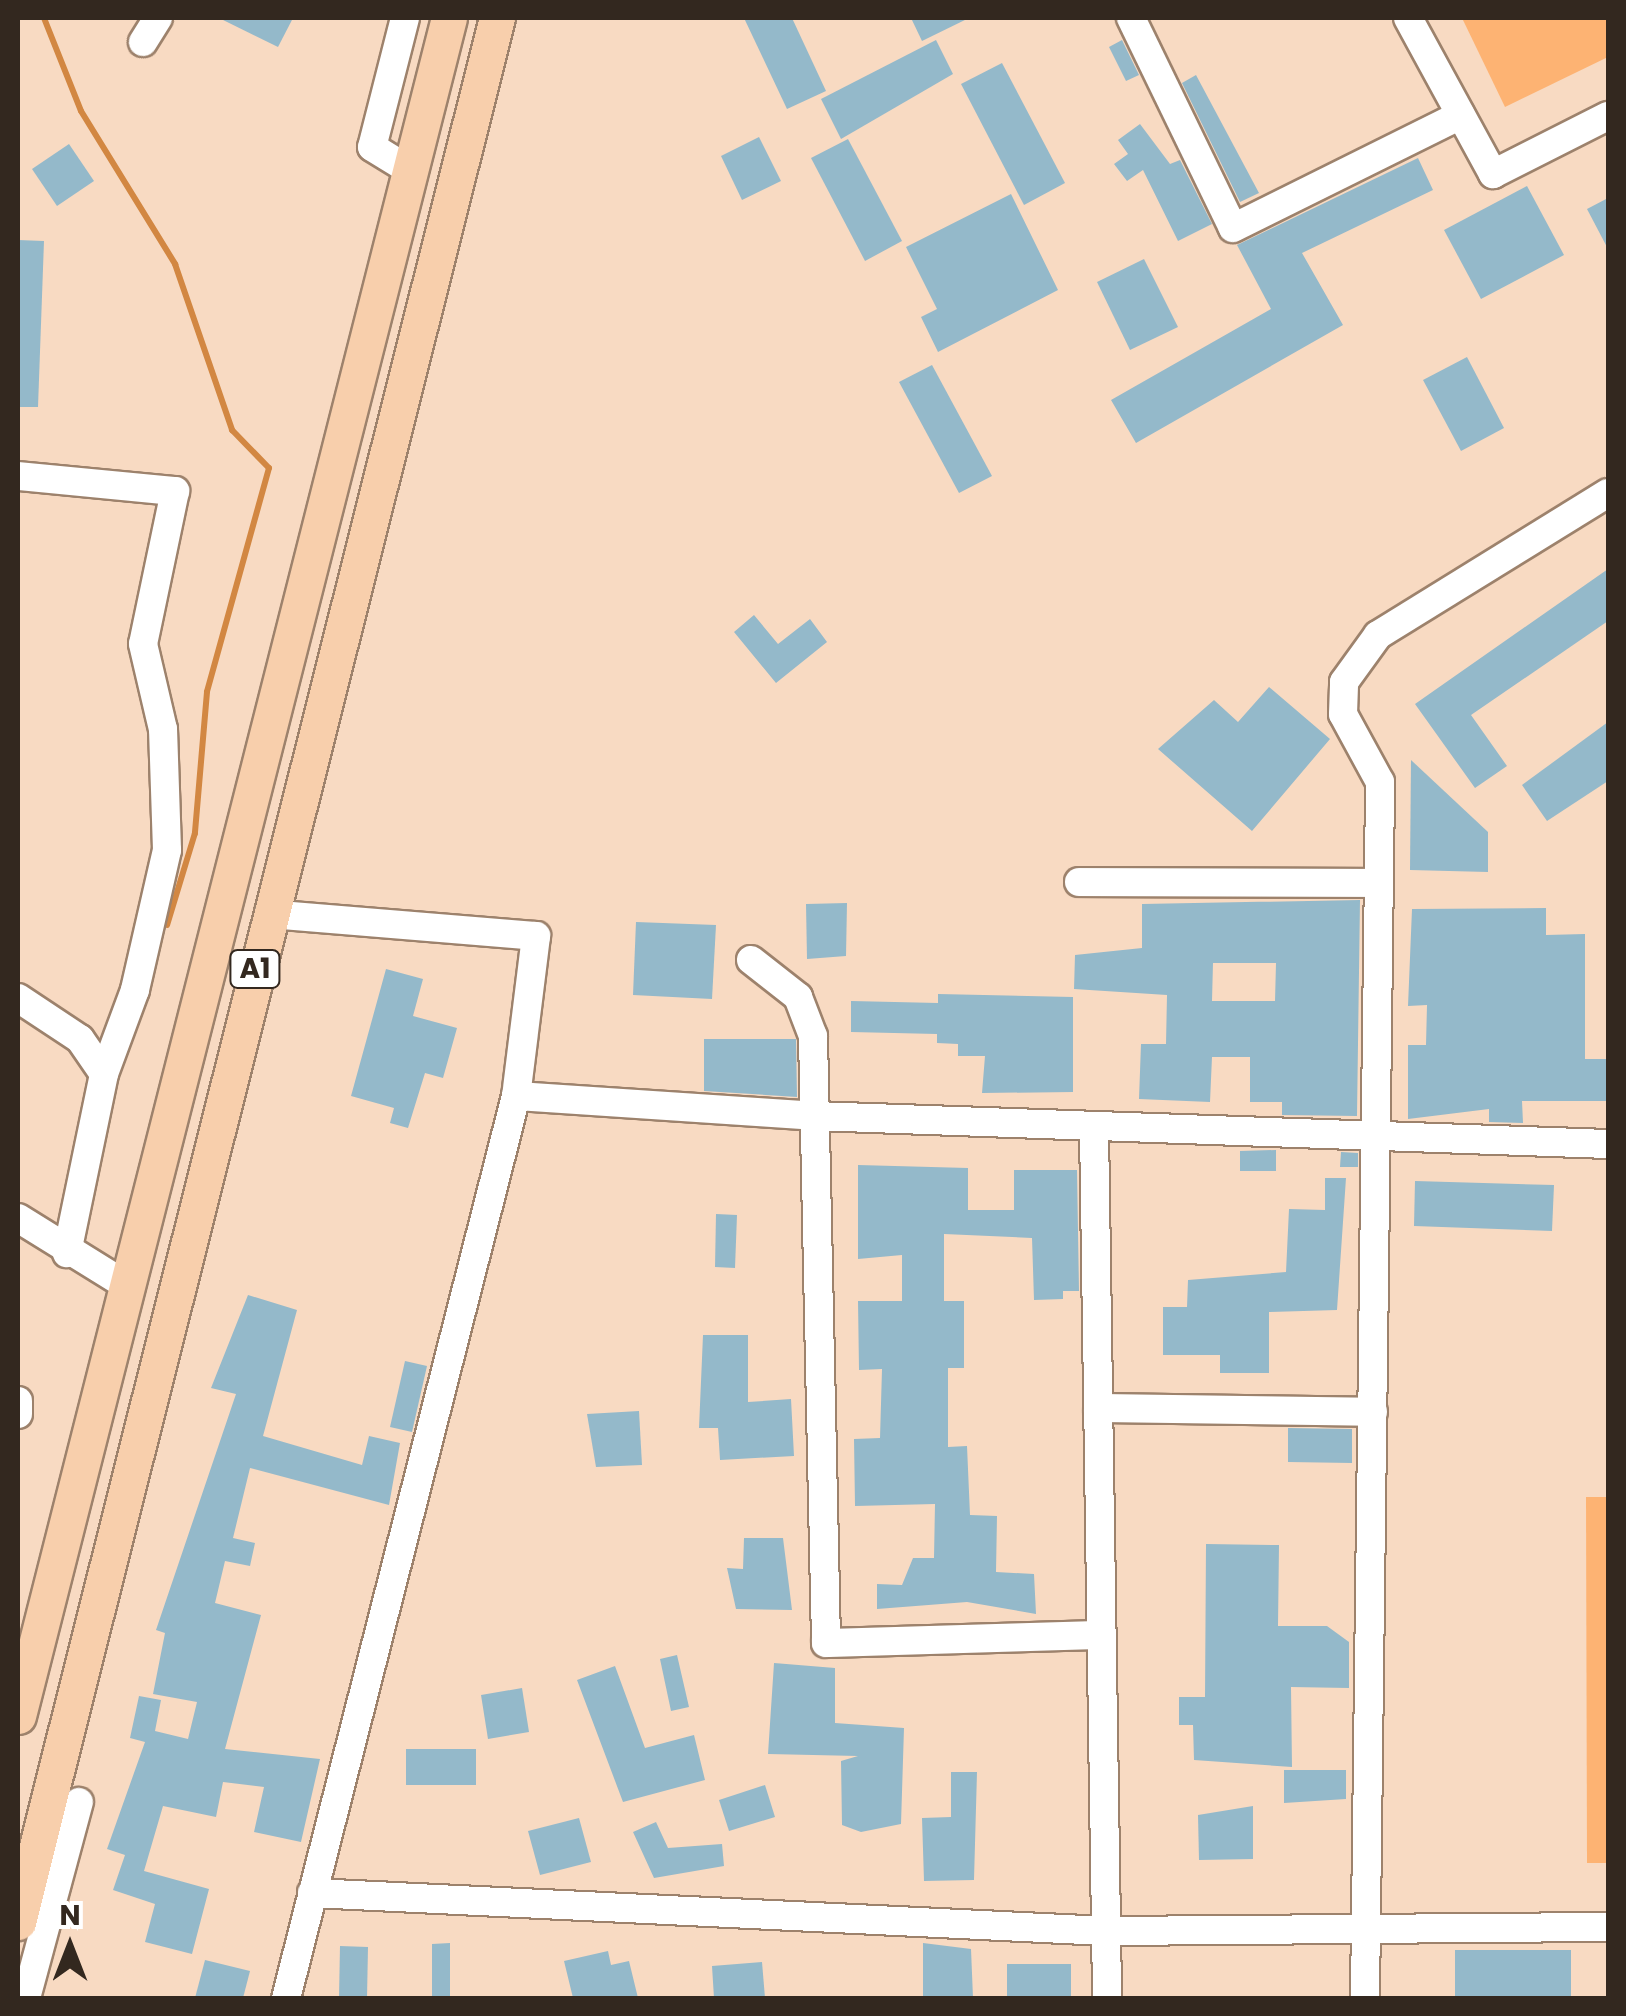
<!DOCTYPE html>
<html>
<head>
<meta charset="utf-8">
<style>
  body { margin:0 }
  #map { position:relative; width:1626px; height:2016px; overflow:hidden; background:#f8dac2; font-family:Poppins,sans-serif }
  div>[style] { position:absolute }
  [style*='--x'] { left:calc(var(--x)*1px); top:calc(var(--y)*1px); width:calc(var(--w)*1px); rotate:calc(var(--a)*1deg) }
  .green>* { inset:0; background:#fdb373 }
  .stream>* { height:6px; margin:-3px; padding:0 3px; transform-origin:3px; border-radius:3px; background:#d28742 }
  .building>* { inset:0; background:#94b9ca }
  .roads { filter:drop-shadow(2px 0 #9d826c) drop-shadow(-2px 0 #9d826c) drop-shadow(0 2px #9d826c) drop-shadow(0 -2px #9d826c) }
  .minor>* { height:28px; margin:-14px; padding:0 14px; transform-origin:14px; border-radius:14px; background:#fff }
  .major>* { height:35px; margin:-17.5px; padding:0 17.5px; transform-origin:17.5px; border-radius:17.5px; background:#f8cfac }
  span { translate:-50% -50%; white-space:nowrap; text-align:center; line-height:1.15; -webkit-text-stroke:9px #fff; paint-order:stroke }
  .shield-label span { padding:2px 8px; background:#fff; border:2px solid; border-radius:8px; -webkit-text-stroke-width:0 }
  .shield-label { font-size:28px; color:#33281f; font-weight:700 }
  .frame { position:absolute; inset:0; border:20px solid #33281f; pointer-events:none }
  .north { position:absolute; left:20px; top:1896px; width:100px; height:100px; -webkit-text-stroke:8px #fff; paint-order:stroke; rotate:0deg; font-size:28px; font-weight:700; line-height:40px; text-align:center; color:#33281f }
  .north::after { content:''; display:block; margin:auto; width:35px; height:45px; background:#33281f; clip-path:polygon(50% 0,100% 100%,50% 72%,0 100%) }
</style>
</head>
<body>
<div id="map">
  <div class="green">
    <div style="clip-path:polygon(1462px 18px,1608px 18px,1608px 57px,1505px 107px)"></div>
    <div style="clip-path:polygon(1586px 1497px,1608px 1497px,1608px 1863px,1587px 1863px)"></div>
  </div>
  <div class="stream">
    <div style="--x:44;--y:18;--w:100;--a:68.3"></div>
    <div style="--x:81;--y:111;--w:180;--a:58.4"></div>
    <div style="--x:175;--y:264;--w:176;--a:71"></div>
    <div style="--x:232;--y:430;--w:53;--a:45.8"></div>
    <div style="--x:269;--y:468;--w:232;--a:105.5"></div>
    <div style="--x:207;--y:692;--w:142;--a:94.9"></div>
    <div style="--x:195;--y:833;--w:96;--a:106.9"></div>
  </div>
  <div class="building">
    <div style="clip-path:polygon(219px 18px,293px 18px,278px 47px)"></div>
    <div style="clip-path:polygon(744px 18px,792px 18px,826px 91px,787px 109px)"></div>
    <div style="clip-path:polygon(911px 18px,969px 18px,922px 41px)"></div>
    <div style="clip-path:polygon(936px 40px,953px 74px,841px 139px,821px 99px)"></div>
    <div style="clip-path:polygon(1122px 40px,1139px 75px,1126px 81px,1109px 47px)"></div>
    <div style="clip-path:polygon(1002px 63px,1065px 183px,1024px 205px,961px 84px)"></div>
    <div style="clip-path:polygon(1196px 75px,1259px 193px,1240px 202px,1182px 83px)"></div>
    <div style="clip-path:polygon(1140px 124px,1170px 164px,1180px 160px,1212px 224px,1178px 241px,1143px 170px,1127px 181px,1114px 164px,1128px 154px,1118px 140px)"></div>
    <div style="clip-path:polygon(759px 137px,781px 181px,742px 200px,721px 156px)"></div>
    <div style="clip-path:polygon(848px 139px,902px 241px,865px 261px,811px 158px)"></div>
    <div style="clip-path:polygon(69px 144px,94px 181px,57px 206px,32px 169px)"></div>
    <div style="clip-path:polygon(1418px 158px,1433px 190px,1302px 253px,1343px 325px,1136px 443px,1111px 400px,1271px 309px,1237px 245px)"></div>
    <div style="clip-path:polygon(1527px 186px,1564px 255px,1481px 299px,1444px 230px)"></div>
    <div style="clip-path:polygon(1011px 194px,1058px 290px,938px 352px,921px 317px,937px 309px,906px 247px)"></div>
    <div style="clip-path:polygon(1608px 198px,1608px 249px,1587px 209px)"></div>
    <div style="clip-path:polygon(18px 240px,44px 241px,38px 407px,18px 407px)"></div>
    <div style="clip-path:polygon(1144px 259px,1178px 327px,1130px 350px,1097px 282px)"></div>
    <div style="clip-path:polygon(1467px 357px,1504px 428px,1461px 451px,1423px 380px)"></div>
    <div style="clip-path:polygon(932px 365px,992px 476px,959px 493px,899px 382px)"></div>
    <div style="clip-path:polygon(1608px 569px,1608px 621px,1471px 715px,1507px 766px,1475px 788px,1415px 704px)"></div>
    <div style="clip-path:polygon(754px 615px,778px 644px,810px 619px,827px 642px,776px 683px,734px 632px)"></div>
    <div style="clip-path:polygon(1269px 687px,1330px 739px,1252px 831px,1158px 749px,1214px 700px,1238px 722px)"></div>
    <div style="clip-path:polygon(1608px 722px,1608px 781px,1547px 821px,1522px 785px)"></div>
    <div style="clip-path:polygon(1411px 760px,1488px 832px,1488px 872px,1410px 870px)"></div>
    <div style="clip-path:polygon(evenodd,1360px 900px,1357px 1116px,1282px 1115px,1282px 1102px,1250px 1102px,1250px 1057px,1212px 1057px,1210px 1102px,1139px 1099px,1141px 1044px,1166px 1044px,1167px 995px,1074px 989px,1075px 955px,1142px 948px,1142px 904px,1360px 900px,1213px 963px,1276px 963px,1275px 1001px,1212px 1001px,1213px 963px)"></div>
    <div style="clip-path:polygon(847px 903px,846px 956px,807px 959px,806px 904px)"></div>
    <div style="clip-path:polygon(1546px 908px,1546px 935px,1585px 934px,1585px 1059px,1608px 1059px,1608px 1101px,1522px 1101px,1523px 1123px,1489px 1122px,1489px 1109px,1408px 1119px,1408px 1045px,1426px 1045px,1427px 1005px,1408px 1006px,1412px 909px)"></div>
    <div style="clip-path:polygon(636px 922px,716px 925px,712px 999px,633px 995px)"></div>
    <div style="clip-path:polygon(386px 969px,423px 979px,413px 1016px,457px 1028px,443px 1078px,425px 1073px,408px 1128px,390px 1123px,394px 1108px,351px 1096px)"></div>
    <div style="clip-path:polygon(938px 994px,1073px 997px,1073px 1092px,982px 1093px,985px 1056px,958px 1056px,958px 1044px,937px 1043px,937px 1034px,851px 1032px,851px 1001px,938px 1003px)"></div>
    <div style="clip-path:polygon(704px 1039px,796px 1039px,797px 1097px,704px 1091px)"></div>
    <div style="clip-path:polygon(1276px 1150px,1276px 1171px,1240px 1171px,1240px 1151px)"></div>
    <div style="clip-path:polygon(1341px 1152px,1358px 1153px,1358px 1167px,1340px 1167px)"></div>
    <div style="clip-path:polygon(858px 1165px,968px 1168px,968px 1210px,1014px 1210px,1014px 1170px,1077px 1170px,1079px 1291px,1063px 1291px,1063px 1299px,1034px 1300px,1032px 1238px,944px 1234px,944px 1301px,964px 1301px,964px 1368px,948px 1368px,948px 1447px,967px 1446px,970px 1515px,997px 1516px,996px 1572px,1034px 1574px,1036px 1614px,967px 1602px,877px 1609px,877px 1584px,902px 1585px,913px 1558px,934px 1558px,935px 1504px,855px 1506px,854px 1439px,880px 1438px,882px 1369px,859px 1370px,858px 1301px,902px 1301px,902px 1255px,858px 1259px)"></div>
    <div style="clip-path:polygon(1325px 1178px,1346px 1178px,1337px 1310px,1269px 1312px,1269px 1373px,1220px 1373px,1220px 1355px,1163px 1355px,1163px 1307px,1187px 1307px,1188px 1280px,1286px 1272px,1289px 1209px,1325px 1210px)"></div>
    <div style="clip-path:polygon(1415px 1181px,1554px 1185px,1552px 1231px,1414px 1226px)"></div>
    <div style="clip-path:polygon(716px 1214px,737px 1215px,735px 1268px,715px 1267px)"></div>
    <div style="clip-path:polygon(248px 1295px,297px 1310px,263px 1436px,362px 1465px,369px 1436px,400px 1443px,389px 1505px,250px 1468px,233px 1538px,255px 1543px,250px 1566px,225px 1561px,215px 1603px,261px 1615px,225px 1749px,320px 1759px,301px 1842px,254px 1832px,264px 1787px,223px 1782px,216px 1817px,163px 1806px,144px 1871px,209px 1889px,192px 1954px,145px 1942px,155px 1904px,113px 1890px,125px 1855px,107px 1849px,145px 1742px,130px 1738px,139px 1696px,161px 1700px,155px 1731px,188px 1739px,197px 1702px,153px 1694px,165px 1633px,156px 1630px,236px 1394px,211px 1388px)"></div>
    <div style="clip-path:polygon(703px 1335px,748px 1335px,748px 1402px,791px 1399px,794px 1456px,720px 1460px,718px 1428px,699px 1428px)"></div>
    <div style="clip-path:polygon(405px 1361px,427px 1366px,412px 1432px,390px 1427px)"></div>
    <div style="clip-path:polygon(639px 1411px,642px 1465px,596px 1467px,587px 1414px)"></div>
    <div style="clip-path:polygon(1288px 1428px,1352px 1429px,1352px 1463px,1288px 1462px)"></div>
    <div style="clip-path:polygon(744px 1538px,783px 1538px,792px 1610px,736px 1609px,727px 1568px,743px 1569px)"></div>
    <div style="clip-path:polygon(1206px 1544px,1279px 1545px,1278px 1626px,1327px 1626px,1349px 1642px,1349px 1688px,1291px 1687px,1292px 1767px,1194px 1760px,1193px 1725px,1179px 1725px,1179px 1697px,1205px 1697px)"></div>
    <div style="clip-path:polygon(677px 1655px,689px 1707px,671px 1711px,660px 1659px)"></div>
    <div style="clip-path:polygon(774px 1663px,835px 1668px,835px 1723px,904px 1728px,901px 1824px,861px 1832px,842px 1825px,841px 1761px,858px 1756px,768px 1754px)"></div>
    <div style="clip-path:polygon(615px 1666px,645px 1748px,694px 1735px,705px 1780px,623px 1802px,577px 1680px)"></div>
    <div style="clip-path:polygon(522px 1688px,529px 1732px,488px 1739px,481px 1695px)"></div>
    <div style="clip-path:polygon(406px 1749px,476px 1749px,476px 1785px,406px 1785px)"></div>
    <div style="clip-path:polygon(1284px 1770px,1346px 1770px,1346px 1799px,1284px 1803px)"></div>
    <div style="clip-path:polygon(951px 1772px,977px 1772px,974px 1880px,924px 1881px,922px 1818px,951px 1817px)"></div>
    <div style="clip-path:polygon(765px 1785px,775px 1817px,729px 1831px,719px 1800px)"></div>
    <div style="clip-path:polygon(1253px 1806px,1253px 1859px,1199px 1860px,1198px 1815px)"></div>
    <div style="clip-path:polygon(579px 1818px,591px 1862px,540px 1875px,528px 1831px)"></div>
    <div style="clip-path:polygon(656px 1822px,668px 1848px,722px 1844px,724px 1866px,654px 1878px,633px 1832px)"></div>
    <div style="clip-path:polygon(450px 1943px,450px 1998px,432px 1998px,432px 1944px)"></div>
    <div style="clip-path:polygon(923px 1943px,971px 1949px,973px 1998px,923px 1998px)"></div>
    <div style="clip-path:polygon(340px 1946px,368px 1947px,367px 1998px,339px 1998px)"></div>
    <div style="clip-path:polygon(1455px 1950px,1571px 1950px,1571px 1998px,1455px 1998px)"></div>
    <div style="clip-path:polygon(608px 1951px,611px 1965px,629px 1961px,638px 1998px,573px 1998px,564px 1961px)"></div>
    <div style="clip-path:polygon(205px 1960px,250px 1971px,243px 1998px,195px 1998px)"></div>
    <div style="clip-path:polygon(762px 1962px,765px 1998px,714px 1998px,712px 1966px)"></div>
    <div style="clip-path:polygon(1007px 1964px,1071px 1964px,1071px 1998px,1007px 1998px)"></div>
  </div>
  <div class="roads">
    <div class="minor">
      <div style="--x:405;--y:18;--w:133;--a:104.3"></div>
      <div style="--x:372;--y:147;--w:46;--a:31.6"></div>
      <div style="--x:1131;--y:18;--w:233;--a:64.1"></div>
      <div style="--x:1233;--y:228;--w:254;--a:-26.4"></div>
      <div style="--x:1408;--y:18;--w:178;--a:61.4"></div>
      <div style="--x:1493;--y:174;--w:129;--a:-26.8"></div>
      <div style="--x:143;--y:42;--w:28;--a:-58"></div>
      <div style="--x:18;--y:476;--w:158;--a:5.5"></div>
      <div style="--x:175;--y:491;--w:156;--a:101.8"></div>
      <div style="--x:143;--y:644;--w:87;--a:76.8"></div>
      <div style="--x:163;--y:729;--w:121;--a:88.1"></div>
      <div style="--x:167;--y:850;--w:144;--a:102.9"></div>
      <div style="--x:135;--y:990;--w:90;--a:110.3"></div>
      <div style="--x:104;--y:1074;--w:183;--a:101.7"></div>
      <div style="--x:1079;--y:882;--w:300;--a:0.2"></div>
      <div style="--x:269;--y:914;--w:268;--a:4.7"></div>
      <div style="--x:536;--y:936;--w:161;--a:97.1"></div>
      <div style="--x:516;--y:1096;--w:931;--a:104.3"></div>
      <div style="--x:751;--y:960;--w:60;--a:38.2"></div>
      <div style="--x:798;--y:997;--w:42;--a:69"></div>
      <div style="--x:813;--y:1036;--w:607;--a:88.77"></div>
      <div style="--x:826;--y:1643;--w:274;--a:-1.7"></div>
      <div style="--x:18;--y:998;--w:74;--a:33.5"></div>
      <div style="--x:80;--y:1039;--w:42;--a:55.6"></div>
      <div style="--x:516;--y:1096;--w:299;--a:3.8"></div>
      <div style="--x:814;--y:1116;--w:794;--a:2.02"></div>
      <div style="--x:1094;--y:1128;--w:870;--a:89.14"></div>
      <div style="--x:18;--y:1218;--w:123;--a:31.8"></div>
      <div style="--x:18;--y:1401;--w:13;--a:90"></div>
      <div style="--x:1098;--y:1408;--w:275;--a:0.8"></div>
      <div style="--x:312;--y:1893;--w:795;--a:2.74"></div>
      <div style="--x:1106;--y:1931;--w:502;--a:-0.46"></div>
      <div style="--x:26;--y:1998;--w:203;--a:-74.9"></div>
      <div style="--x:1365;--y:1998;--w:1216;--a:-89.29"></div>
      <div style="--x:1380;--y:782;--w:77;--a:-118.6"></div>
      <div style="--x:1343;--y:714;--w:32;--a:-88"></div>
      <div style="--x:1344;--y:682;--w:58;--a:-54.1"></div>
      <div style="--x:1378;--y:635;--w:270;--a:-31.7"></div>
    </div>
    <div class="major">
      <div style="--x:18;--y:1716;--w:1752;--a:-75.76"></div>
      <div style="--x:18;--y:1922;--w:1963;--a:-75.88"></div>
    </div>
  </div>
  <div class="shield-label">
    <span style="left:255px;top:969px">A1</span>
  </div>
  <div class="frame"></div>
  <div class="north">N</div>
</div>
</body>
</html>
